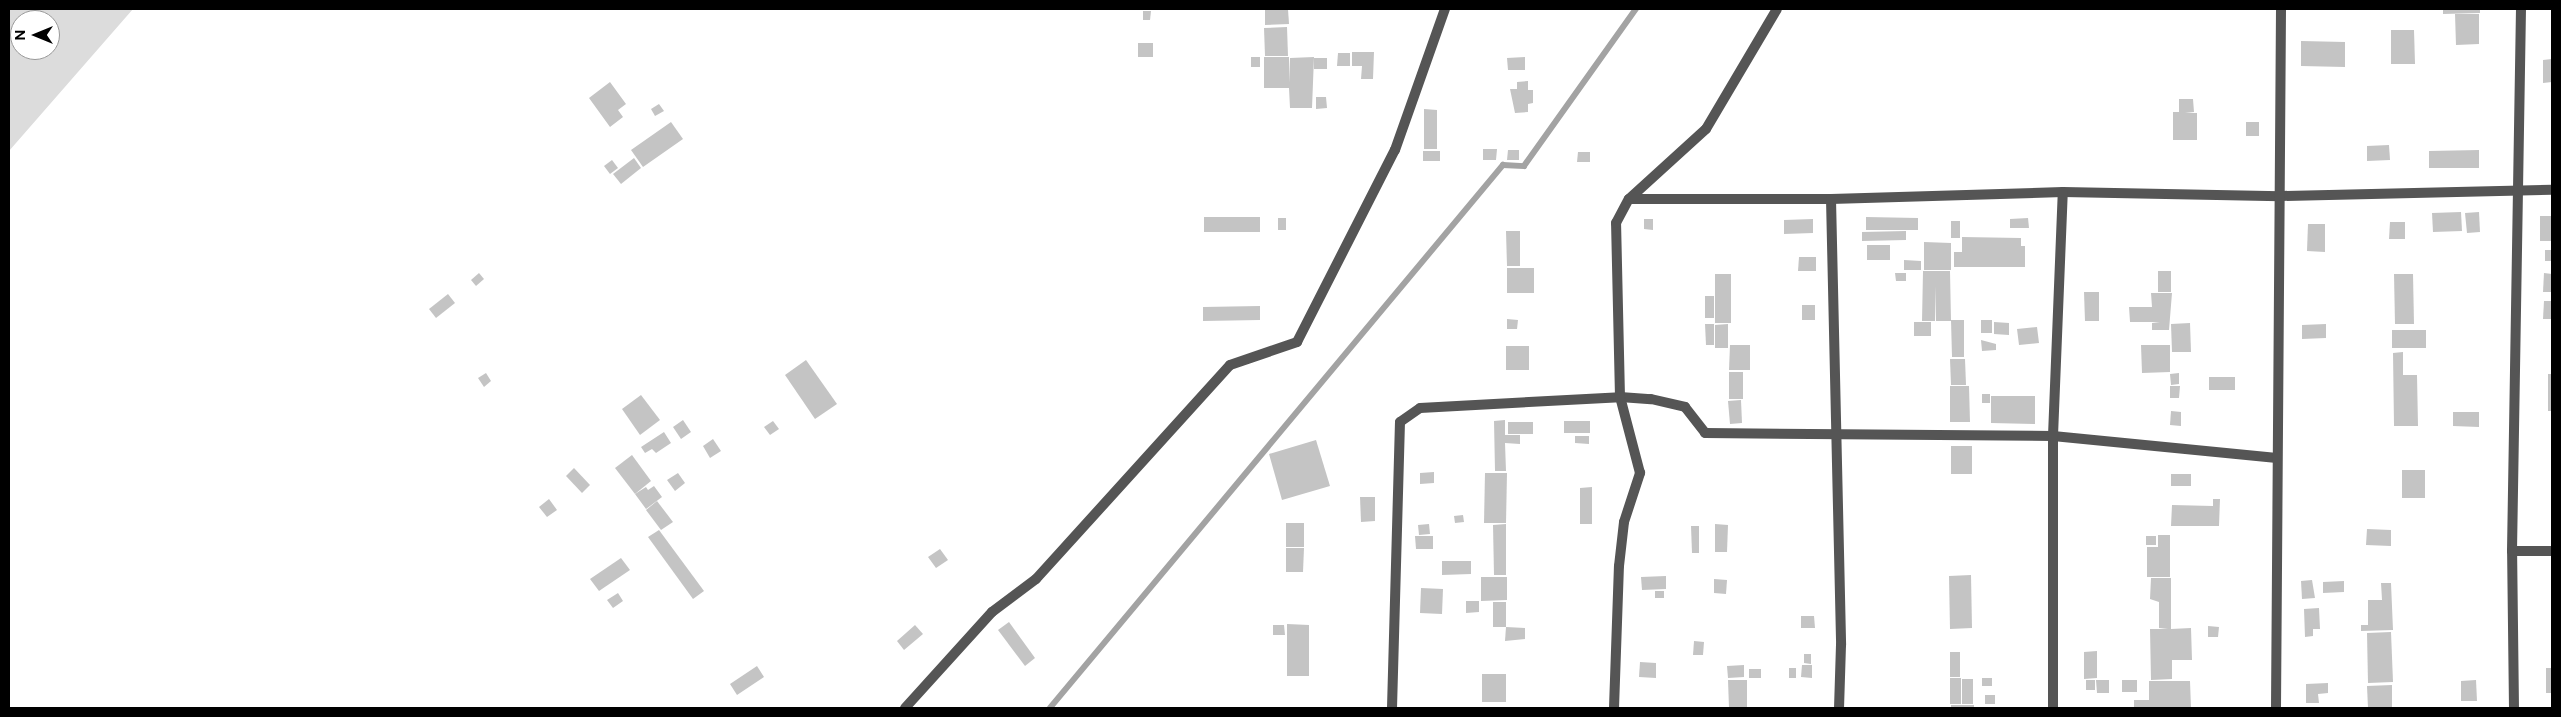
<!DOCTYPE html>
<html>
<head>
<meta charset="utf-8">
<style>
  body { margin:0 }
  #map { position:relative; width:2561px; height:717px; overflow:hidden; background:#fff; font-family:Figtree,sans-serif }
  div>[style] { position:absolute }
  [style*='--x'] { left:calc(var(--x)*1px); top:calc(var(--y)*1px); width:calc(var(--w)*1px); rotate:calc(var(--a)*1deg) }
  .green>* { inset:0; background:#dcdcdc }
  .stream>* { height:5.5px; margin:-2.75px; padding:0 2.75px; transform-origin:2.75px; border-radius:2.75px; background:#a3a3a3 }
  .building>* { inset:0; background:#c4c4c4 }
  .street>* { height:10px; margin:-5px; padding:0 5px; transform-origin:5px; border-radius:5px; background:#555 }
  span { translate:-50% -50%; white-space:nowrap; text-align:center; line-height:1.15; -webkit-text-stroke:4px #fff; paint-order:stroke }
  .frame { position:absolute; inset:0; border:10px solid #000; pointer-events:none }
  .north { position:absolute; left:10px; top:10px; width:50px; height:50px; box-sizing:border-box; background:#fff; border:1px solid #999; border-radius:50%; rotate:270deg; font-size:14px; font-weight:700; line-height:20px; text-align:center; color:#000 }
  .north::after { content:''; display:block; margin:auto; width:18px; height:22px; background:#000; clip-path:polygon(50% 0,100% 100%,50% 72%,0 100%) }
</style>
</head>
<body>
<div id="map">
  <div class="green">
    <div style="clip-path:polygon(evenodd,9px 9px,133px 9px,9px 151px,9px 9px,20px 20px,50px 20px,50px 50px,20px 50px,20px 20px)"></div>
  </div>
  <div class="stream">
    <div style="--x:1050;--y:708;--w:707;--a:-50.16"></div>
    <div style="--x:1503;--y:165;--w:21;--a:3"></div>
    <div style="--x:1524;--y:166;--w:193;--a:-54.5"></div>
  </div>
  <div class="building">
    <div style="clip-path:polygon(1265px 9px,1288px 9px,1289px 24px,1265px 25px)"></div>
    <div style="clip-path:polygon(2443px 9px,2480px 9px,2480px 13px,2443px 14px)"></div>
    <div style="clip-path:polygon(1143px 11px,1151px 11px,1150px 20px,1143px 20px)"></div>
    <div style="clip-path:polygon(2455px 14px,2479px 14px,2479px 44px,2456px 45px)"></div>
    <div style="clip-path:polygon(1287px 27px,1288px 56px,1265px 56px,1264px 28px)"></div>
    <div style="clip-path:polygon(2391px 30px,2414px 30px,2415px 64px,2391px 64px)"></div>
    <div style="clip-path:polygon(2301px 41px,2345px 42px,2345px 67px,2301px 66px)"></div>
    <div style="clip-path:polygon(1138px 43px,1153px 43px,1153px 57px,1138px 57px)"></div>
    <div style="clip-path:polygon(1352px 52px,1374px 52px,1373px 79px,1361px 79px,1362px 66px,1352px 66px)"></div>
    <div style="clip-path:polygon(1338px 53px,1350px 53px,1350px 66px,1337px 66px)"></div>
    <div style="clip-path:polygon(1251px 57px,1260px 57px,1260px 67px,1251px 67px)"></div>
    <div style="clip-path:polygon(1264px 57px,1289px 57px,1289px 83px,1290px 58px,1314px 57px,1312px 108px,1290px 108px,1289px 88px,1264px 88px)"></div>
    <div style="clip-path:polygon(1525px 57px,1525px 70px,1508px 70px,1507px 58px)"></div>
    <div style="clip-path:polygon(1314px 58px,1327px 58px,1327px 69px,1314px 69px)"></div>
    <div style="clip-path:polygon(2552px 59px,2552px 82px,2543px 83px,2543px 60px)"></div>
    <div style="clip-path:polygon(1528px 81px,1528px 90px,1533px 90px,1533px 103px,1528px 104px,1528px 112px,1515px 113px,1510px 89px,1517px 89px,1517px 82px)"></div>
    <div style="clip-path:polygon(610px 82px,626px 104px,618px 110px,623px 117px,610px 127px,589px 98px)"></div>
    <div style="clip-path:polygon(1316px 97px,1326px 97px,1327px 108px,1316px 109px)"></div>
    <div style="clip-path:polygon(2179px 99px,2193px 99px,2194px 112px,2185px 113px,2197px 113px,2197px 140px,2173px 140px,2173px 112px,2179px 112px)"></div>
    <div style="clip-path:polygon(659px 104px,664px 111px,655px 116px,651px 109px)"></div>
    <div style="clip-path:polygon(1424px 109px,1437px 110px,1437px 149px,1424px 149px)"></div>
    <div style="clip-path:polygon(671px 122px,683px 139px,643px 167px,631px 150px)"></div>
    <div style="clip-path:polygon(2246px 122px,2259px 122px,2259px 136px,2246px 136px)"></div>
    <div style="clip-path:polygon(2389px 145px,2390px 160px,2367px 161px,2367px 146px)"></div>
    <div style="clip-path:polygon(1483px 149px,1497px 149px,1496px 160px,1483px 160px)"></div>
    <div style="clip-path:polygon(1508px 150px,1519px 150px,1519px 160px,1507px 160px)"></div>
    <div style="clip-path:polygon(2479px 150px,2479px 168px,2429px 168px,2429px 151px)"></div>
    <div style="clip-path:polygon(1423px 151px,1440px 151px,1440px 161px,1423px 161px)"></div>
    <div style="clip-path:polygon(1578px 152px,1590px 152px,1590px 162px,1577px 162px)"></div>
    <div style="clip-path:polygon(634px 158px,641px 168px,621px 184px,613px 174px)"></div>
    <div style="clip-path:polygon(612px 160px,618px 168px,610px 174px,604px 166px)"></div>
    <div style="clip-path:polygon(2461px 212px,2462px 231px,2433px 232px,2432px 213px)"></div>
    <div style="clip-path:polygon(2479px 212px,2480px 232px,2467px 233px,2465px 213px)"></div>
    <div style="clip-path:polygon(2540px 216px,2552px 216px,2552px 241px,2540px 241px)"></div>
    <div style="clip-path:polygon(1204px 217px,1260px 217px,1260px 232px,1204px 232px)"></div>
    <div style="clip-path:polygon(1866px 217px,1918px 218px,1918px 230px,1866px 230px)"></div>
    <div style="clip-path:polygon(1278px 218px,1286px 218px,1286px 230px,1278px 230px)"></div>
    <div style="clip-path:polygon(2028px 218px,2029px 228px,2010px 228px,2010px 219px)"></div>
    <div style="clip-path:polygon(1644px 219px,1653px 219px,1653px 230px,1644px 229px)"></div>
    <div style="clip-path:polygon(1813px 219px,1813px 233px,1784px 234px,1784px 220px)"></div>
    <div style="clip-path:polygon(1951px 221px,1960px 221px,1960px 238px,1951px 238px)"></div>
    <div style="clip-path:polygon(2390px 222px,2405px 222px,2405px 239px,2389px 239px)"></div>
    <div style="clip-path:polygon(2308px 224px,2325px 224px,2325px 252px,2307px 251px)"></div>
    <div style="clip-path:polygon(1506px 231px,1520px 231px,1520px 266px,1507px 266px)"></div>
    <div style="clip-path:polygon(1906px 231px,1906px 240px,1862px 241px,1862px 232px)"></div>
    <div style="clip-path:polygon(1962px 237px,2021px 238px,2021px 246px,2025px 246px,2025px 267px,1954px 267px,1954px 252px,1962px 252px)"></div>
    <div style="clip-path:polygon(1924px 242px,1951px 243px,1951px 270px,1924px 270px)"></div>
    <div style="clip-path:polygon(1867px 245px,1890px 245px,1890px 260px,1867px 260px)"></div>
    <div style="clip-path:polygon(2545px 250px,2552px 250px,2552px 261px,2545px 261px)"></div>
    <div style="clip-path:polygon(1799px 257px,1816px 257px,1816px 271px,1798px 271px)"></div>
    <div style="clip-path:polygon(1904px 260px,1921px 261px,1921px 270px,1904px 270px)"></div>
    <div style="clip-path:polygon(1507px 268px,1534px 268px,1534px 293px,1507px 293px)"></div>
    <div style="clip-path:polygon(1923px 271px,1950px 271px,1951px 321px,1936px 321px,1936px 286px,1935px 321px,1922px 321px)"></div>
    <div style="clip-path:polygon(2158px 271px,2171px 271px,2171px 292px,2158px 292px)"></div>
    <div style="clip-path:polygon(479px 273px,484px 279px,476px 286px,471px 280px)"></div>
    <div style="clip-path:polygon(1895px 273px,1906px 273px,1906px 281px,1896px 281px)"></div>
    <div style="clip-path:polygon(2544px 273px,2552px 274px,2552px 292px,2543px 292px)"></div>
    <div style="clip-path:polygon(1715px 274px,1731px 274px,1731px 323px,1715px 323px)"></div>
    <div style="clip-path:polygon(2394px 274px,2413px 274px,2414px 324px,2395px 324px)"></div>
    <div style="clip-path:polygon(2084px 292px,2099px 292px,2099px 321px,2085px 321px)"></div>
    <div style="clip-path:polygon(2151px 293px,2172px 293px,2169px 330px,2152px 330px,2152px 323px,2160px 322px,2130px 322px,2129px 307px,2152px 307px)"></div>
    <div style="clip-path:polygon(448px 294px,455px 303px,436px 318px,429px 309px)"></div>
    <div style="clip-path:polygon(1705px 296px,1714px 296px,1714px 318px,1705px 318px)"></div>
    <div style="clip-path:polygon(2544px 301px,2552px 301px,2552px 319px,2543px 319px)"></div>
    <div style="clip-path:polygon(1802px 305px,1815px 305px,1815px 320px,1802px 320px)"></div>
    <div style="clip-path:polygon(1260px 306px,1260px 320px,1203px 321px,1203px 307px)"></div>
    <div style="clip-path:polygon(1507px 319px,1518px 320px,1517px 329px,1507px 329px)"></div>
    <div style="clip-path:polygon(1951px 320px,1964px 320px,1964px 357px,1952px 357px)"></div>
    <div style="clip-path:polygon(1981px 320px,1992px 320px,1992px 333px,1981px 333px)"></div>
    <div style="clip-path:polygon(1914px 322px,1931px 322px,1931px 336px,1914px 336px)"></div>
    <div style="clip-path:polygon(1994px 322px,2009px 323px,2009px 335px,1994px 334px)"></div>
    <div style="clip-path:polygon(2190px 323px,2191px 352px,2172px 352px,2171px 324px)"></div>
    <div style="clip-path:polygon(1705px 324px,1714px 324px,1714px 345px,1706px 345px)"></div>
    <div style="clip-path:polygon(1728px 324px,1728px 348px,1715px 348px,1715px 325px)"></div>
    <div style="clip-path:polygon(2326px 324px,2326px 338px,2302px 339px,2302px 325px)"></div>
    <div style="clip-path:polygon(2037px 327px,2039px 343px,2019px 345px,2017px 329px)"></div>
    <div style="clip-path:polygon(2392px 330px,2426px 330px,2426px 348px,2392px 348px)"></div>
    <div style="clip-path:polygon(1981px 340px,1996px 344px,1996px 350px,1982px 351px)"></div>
    <div style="clip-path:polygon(1730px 345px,1750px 345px,1750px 370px,1729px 370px)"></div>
    <div style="clip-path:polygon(2141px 345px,2170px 345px,2170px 372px,2142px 373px)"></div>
    <div style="clip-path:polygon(1506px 346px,1529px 346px,1529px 370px,1506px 370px)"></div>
    <div style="clip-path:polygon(2403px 352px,2403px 375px,2417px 375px,2418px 426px,2394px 426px,2393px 353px)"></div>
    <div style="clip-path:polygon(1950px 359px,1965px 359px,1966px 385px,1951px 385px)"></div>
    <div style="clip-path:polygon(806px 360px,837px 404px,815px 419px,785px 375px)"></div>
    <div style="clip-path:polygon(1729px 372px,1743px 372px,1743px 399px,1729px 399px)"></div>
    <div style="clip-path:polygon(486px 373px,491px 381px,484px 387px,478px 378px)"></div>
    <div style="clip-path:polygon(2179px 373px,2179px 384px,2171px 385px,2170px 374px)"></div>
    <div style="clip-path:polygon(2548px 374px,2552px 374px,2552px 411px,2548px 411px)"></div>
    <div style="clip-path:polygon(2209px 377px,2235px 377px,2235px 390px,2209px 390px)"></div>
    <div style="clip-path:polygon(1950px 386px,1969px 386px,1970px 422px,1950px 422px)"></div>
    <div style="clip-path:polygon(2170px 386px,2180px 386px,2179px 398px,2170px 398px)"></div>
    <div style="clip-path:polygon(1982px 394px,1990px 394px,1990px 403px,1982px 403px)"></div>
    <div style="clip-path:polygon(641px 395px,660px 420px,640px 435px,622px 409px)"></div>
    <div style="clip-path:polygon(1991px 396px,2035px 396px,2035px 424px,1991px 423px)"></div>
    <div style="clip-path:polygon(1741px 400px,1742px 423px,1730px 424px,1728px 401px)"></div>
    <div style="clip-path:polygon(2171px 411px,2181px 412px,2181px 426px,2170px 425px)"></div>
    <div style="clip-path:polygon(2453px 412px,2479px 412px,2479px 427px,2453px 426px)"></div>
    <div style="clip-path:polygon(683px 420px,691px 432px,681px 439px,673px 427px)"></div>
    <div style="clip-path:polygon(1505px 420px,1505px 435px,1520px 435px,1520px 444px,1505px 443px,1506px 471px,1495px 471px,1494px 421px)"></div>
    <div style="clip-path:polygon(773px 421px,779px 429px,770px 435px,764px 427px)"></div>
    <div style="clip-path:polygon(1564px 421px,1590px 421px,1590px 433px,1564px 433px)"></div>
    <div style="clip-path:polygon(1508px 422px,1533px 422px,1533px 434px,1508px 434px)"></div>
    <div style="clip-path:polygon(664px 432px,671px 443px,656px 453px,652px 449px,645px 453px,641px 447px)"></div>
    <div style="clip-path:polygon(1575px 436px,1589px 436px,1589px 444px,1575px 443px)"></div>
    <div style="clip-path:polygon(713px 439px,721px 451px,710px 458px,703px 446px)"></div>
    <div style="clip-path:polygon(1316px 440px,1330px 486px,1282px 500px,1269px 454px)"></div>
    <div style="clip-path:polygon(1951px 446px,1972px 446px,1972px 474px,1951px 474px)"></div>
    <div style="clip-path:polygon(632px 455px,651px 481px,635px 494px,615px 468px)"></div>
    <div style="clip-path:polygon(574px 468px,590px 485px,582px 493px,566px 476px)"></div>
    <div style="clip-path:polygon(2402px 470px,2425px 470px,2425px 498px,2402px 498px)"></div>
    <div style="clip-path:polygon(1434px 472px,1434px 483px,1420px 484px,1420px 473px)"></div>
    <div style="clip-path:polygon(678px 473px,685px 483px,675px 491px,667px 480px)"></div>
    <div style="clip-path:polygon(1485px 473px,1507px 473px,1506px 523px,1484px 523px)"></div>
    <div style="clip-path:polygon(2171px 474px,2191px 474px,2191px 486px,2171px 486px)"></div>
    <div style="clip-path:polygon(654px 486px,662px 497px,646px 509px,635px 494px,646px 487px,648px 490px)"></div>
    <div style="clip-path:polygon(1592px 487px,1592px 524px,1580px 524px,1580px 488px)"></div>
    <div style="clip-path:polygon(1360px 497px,1375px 497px,1375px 521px,1361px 522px)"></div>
    <div style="clip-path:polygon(549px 499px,557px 510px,547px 517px,539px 507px)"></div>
    <div style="clip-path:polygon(2213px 499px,2220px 499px,2219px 526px,2171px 526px,2172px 505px,2213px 506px)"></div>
    <div style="clip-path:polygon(657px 501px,673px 522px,661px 530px,646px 510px)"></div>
    <div style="clip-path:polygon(1463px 515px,1464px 522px,1455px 523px,1454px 516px)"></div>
    <div style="clip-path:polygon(1286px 523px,1304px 523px,1304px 547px,1286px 547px)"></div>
    <div style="clip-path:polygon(1429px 524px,1430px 534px,1419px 535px,1418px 525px)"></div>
    <div style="clip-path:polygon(1506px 524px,1506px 575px,1494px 575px,1493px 525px)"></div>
    <div style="clip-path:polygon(1715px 524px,1728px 525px,1727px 552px,1715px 552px)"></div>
    <div style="clip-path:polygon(1691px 526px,1699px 526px,1699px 553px,1692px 553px)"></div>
    <div style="clip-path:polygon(2367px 529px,2391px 530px,2391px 546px,2366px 545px)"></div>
    <div style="clip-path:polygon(659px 530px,704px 591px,693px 599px,648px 537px)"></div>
    <div style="clip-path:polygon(2158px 535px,2170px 535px,2170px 577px,2147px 577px,2147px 547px,2158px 547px)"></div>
    <div style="clip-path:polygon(1415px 536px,1433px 536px,1433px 549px,1416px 549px)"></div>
    <div style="clip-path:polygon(2146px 536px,2156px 536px,2156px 545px,2146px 545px)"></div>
    <div style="clip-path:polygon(1286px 548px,1304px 548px,1303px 572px,1286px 572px)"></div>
    <div style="clip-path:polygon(940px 549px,948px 560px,936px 568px,928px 557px)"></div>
    <div style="clip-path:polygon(621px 558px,630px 570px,599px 591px,590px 579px)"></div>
    <div style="clip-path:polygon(1442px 561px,1471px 561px,1471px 574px,1442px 575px)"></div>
    <div style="clip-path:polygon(1971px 575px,1972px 628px,1950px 629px,1949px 576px)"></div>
    <div style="clip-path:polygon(1666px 576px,1666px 589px,1642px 590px,1641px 577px)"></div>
    <div style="clip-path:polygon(1481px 577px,1507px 577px,1507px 600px,1481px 601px)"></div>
    <div style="clip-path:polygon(2151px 578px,2171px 578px,2171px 629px,2191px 628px,2192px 660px,2172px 660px,2172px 679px,2151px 680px,2150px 629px,2168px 629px,2159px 628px,2159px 602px,2150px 599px)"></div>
    <div style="clip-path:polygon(1714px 579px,1727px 580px,1726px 594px,1714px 593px)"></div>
    <div style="clip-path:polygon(2312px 580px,2315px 598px,2302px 599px,2301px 581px)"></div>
    <div style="clip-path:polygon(2344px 581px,2344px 592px,2323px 593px,2323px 582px)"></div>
    <div style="clip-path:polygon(2381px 583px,2391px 583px,2393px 630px,2361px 631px,2361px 625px,2368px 625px,2368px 600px,2382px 600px)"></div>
    <div style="clip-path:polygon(1421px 588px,1443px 589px,1442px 614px,1420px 613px)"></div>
    <div style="clip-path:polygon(1655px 591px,1664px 591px,1664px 598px,1655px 598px)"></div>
    <div style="clip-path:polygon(618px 593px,623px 601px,613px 608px,607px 600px)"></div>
    <div style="clip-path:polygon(1466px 601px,1479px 601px,1479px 612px,1466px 613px)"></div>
    <div style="clip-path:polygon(1493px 602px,1506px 602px,1506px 627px,1493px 627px)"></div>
    <div style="clip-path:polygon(2319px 608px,2320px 629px,2313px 629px,2313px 636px,2305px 637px,2304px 609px)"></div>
    <div style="clip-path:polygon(1801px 616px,1814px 616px,1815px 628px,1801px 628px)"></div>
    <div style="clip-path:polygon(1009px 622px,1035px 658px,1025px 666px,998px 630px)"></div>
    <div style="clip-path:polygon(1287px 624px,1309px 625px,1309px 676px,1287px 676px)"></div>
    <div style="clip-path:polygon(915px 625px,923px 634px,904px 650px,897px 641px)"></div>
    <div style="clip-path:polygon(1273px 625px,1284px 625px,1285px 635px,1273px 635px)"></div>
    <div style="clip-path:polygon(2208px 626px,2219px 627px,2218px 637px,2208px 637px)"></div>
    <div style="clip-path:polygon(1506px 627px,1525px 628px,1525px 639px,1505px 641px)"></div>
    <div style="clip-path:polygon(2391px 632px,2393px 682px,2368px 683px,2367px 633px)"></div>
    <div style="clip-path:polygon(1694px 641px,1704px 642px,1703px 655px,1693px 655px)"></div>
    <div style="clip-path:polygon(2097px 651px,2097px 678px,2084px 679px,2084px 652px)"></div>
    <div style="clip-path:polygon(1950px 652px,1960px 652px,1960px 677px,1950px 677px)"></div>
    <div style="clip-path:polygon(1804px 654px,1811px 654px,1811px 664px,1804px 663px)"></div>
    <div style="clip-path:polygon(1640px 662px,1656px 663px,1656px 678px,1639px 677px)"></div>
    <div style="clip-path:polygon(1744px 665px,1744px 677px,1728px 678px,1727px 666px)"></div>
    <div style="clip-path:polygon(1802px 665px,1812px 665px,1812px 678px,1801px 677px)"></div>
    <div style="clip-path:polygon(757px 666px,764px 677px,737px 695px,730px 684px)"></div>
    <div style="clip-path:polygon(1789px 668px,1796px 668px,1796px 678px,1789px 678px)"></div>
    <div style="clip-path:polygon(2546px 668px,2552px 668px,2552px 693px,2546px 693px)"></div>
    <div style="clip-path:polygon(1749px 669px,1761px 669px,1761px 678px,1749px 678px)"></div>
    <div style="clip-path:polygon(1482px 674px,1506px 674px,1506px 702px,1482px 702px)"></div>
    <div style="clip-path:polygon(1950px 678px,1961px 678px,1961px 704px,1950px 704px)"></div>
    <div style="clip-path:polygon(1982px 678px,1992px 678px,1992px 686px,1982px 686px)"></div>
    <div style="clip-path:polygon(1962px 679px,1973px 679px,1973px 704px,1962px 704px)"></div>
    <div style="clip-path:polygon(1728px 680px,1747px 680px,1747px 708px,1729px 708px)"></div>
    <div style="clip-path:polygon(2086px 680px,2095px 680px,2095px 690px,2086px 690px)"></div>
    <div style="clip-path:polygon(2096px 680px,2109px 680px,2109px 693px,2097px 693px)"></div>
    <div style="clip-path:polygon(2122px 680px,2137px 680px,2137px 692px,2122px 692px)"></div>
    <div style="clip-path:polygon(2476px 680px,2477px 701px,2461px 701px,2461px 681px)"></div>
    <div style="clip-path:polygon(2149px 681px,2190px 681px,2191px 708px,2134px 708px,2134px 700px,2149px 700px)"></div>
    <div style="clip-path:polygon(2328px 683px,2328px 693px,2318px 694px,2319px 703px,2306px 703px,2306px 684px)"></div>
    <div style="clip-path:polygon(2392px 685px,2392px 708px,2368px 708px,2367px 686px)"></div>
    <div style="clip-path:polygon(1985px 695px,1995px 695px,1995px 704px,1985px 704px)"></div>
    <div style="clip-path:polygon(1951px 705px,1974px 705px,1974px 708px,1951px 708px)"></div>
  </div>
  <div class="street">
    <div style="--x:1629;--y:199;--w:104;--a:-42.3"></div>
    <div style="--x:1706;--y:129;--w:139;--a:-59.4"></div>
    <div style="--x:1831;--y:199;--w:446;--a:88.7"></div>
    <div style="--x:1841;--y:645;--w:63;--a:91.8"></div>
    <div style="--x:2512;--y:551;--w:40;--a:0"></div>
    <div style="--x:905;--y:708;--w:130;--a:-47.8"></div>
    <div style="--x:992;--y:612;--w:55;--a:-36.9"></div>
    <div style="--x:1036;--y:579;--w:289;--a:-47.8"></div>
    <div style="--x:1230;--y:365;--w:71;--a:-18.9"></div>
    <div style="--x:1297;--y:342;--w:216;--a:-63"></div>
    <div style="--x:1395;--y:150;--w:150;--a:-70.5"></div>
    <div style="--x:1392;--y:708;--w:286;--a:-88.4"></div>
    <div style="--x:1400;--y:422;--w:24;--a:-35"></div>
    <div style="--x:1420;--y:408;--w:200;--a:-3.1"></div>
    <div style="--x:1620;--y:397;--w:31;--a:4"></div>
    <div style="--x:1651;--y:399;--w:35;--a:13"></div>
    <div style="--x:1685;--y:407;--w:33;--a:52"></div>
    <div style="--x:1705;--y:433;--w:348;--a:0.5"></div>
    <div style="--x:2053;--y:436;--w:225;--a:5.6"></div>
    <div style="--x:1614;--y:708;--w:142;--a:-88"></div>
    <div style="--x:1619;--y:566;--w:44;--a:-83.5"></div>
    <div style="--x:1624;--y:522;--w:52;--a:-71.9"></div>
    <div style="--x:1640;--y:473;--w:79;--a:-104.7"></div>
    <div style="--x:1620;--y:397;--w:174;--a:-91.3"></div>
    <div style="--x:1616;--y:223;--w:27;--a:-62"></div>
    <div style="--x:1629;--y:199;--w:202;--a:0"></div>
    <div style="--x:1831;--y:199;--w:232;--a:-1.7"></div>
    <div style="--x:2063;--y:192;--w:218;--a:1.1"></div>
    <div style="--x:2281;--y:196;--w:271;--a:-1.3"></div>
    <div style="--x:2053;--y:708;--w:272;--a:-90"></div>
    <div style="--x:2053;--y:436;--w:244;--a:-87.7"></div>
    <div style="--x:2276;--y:708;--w:699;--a:-89.59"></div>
    <div style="--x:2514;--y:708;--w:157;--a:-90.7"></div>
    <div style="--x:2512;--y:551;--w:542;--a:-89.05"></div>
  </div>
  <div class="frame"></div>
  <div class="north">N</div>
</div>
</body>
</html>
